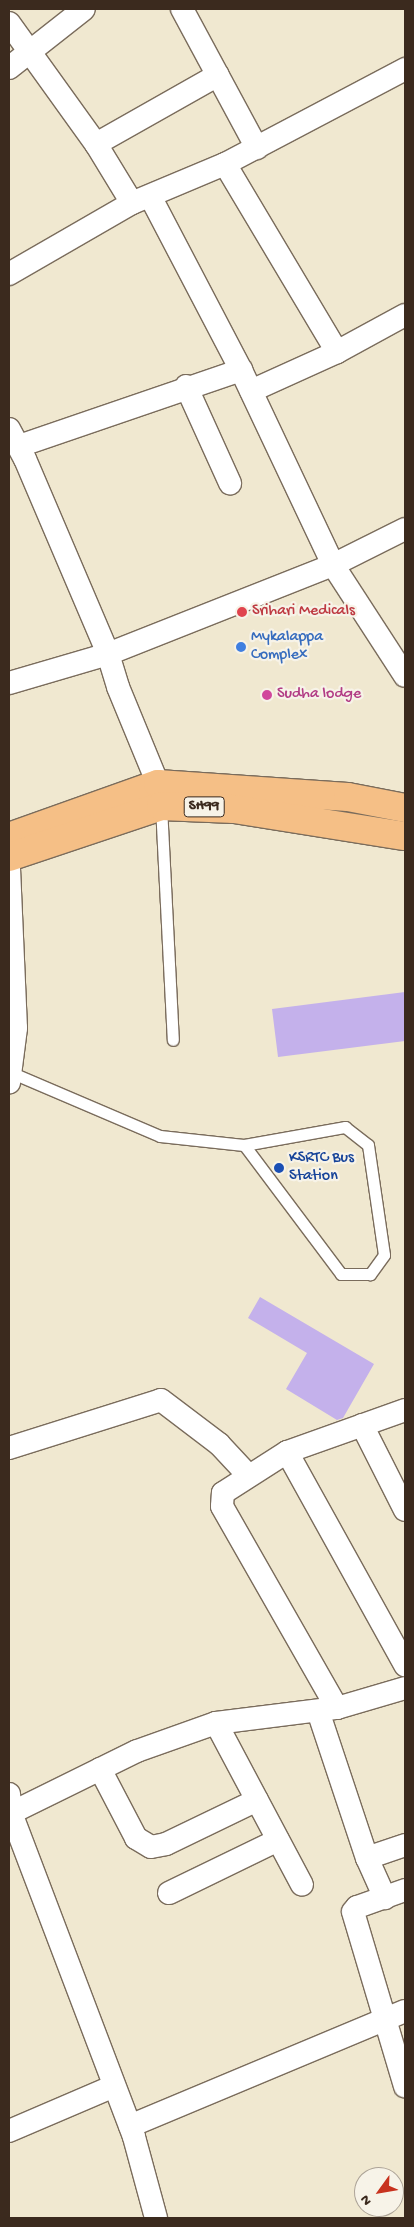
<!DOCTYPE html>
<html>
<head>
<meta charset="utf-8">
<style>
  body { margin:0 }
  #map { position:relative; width:414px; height:2227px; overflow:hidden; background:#f0e8d0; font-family:"Gochi Hand",sans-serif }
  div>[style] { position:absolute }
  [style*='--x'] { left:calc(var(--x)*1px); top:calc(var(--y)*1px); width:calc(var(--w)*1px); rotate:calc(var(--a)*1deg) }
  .building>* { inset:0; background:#c4b1eb }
  .roads { filter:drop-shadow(1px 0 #7a6c5c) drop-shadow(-1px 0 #7a6c5c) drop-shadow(0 1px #7a6c5c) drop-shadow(0 -1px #7a6c5c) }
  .service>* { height:11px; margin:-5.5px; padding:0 5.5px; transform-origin:5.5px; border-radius:5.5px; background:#fff }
  .minor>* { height:22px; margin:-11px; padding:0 11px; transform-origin:11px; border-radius:11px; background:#fff }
  .primary>* { height:28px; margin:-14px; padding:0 14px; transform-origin:14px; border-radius:14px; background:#f5bf86 }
  .dots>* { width:14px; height:14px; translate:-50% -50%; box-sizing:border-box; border:2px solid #f7f3e8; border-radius:50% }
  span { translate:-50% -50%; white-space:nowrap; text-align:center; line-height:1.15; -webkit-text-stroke:4.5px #f7f3e8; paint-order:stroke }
  .shield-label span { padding:1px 4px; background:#f7f3e8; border:1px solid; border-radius:4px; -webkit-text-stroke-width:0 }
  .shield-label { font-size:15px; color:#3b2a1e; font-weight:700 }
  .health-label { font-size:16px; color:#be3a42 }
  .left { translate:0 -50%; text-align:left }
  .shop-label { font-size:16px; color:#366cbe }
  .hotel-label { font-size:16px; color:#b23c85 }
  .transit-label { font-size:16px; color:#164399 }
  .frame { position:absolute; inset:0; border:10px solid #3b2a1e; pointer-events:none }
  .north { position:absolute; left:354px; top:2167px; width:50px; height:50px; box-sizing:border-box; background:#f7f3e8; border:1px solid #aca397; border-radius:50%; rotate:238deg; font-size:14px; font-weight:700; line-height:20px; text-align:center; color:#3b2a1e }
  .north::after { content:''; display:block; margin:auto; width:18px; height:22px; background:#c8321e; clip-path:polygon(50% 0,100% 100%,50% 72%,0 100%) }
</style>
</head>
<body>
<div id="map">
  <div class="building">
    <div style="clip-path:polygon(405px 992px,405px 1041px,278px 1057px,272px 1009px)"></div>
    <div style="clip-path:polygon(260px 1297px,374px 1364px,343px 1418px,337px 1420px,286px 1389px,307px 1353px,248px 1318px)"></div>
  </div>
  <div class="roads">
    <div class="service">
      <div style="--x:161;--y:806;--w:234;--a:87.1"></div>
      <div style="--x:10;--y:1072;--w:163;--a:23.1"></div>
      <div style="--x:160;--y:1136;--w:84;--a:6.1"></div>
      <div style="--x:244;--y:1145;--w:103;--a:-10.1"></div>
      <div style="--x:345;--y:1127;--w:29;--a:38"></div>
      <div style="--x:368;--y:1145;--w:111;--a:81.7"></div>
      <div style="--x:384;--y:1255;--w:24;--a:126"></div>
      <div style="--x:370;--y:1274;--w:29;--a:180"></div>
      <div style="--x:341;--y:1274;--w:161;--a:-126.9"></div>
    </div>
    <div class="minor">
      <div style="--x:182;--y:9;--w:158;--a:61.7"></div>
      <div style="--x:9;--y:23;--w:149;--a:54.3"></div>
      <div style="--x:96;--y:144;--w:69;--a:58.6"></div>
      <div style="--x:9;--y:68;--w:95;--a:-38.2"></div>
      <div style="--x:96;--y:144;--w:140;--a:-29.5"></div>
      <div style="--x:225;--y:164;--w:219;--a:59.2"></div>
      <div style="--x:150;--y:196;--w:196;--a:62.4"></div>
      <div style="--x:241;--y:370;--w:216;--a:64.7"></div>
      <div style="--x:333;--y:565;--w:132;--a:57"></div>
      <div style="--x:9;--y:274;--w:142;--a:-30"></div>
      <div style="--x:132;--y:203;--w:101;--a:-22.8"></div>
      <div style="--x:225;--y:164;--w:204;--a:-27.8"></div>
      <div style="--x:186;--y:386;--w:107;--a:65.6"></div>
      <div style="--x:251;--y:391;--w:94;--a:-24.4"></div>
      <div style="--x:337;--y:352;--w:77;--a:-28.6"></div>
      <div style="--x:9;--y:429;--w:34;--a:62"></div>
      <div style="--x:25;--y:459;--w:212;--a:66.9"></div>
      <div style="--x:108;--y:654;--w:34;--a:73"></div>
      <div style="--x:118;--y:687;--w:105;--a:67.6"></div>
      <div style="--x:158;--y:784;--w:16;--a:83"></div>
      <div style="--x:19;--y:446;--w:235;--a:-18.9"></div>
      <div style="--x:9;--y:683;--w:103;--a:-16.3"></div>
      <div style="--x:108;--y:654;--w:242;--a:-21.6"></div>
      <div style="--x:333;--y:565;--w:80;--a:-26.6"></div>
      <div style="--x:9;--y:868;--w:160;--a:87.5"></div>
      <div style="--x:16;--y:1028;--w:55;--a:97.3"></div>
      <div style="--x:362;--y:1425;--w:95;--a:63.2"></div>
      <div style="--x:9;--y:1448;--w:159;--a:-17.5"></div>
      <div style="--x:161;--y:1400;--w:73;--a:37.2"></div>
      <div style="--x:219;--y:1444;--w:42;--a:46.9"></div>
      <div style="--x:287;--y:1452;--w:244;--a:61"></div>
      <div style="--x:337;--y:1708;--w:232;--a:-119.7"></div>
      <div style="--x:222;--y:1506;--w:13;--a:-86"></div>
      <div style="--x:223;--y:1493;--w:76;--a:-32.6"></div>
      <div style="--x:287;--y:1452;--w:125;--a:-19.6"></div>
      <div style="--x:318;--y:1711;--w:155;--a:71.6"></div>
      <div style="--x:367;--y:1858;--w:44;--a:65.8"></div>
      <div style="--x:216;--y:1723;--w:183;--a:62"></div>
      <div style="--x:100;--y:1769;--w:78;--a:62.4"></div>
      <div style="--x:136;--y:1838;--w:17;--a:31"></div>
      <div style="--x:151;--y:1847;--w:15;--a:-11"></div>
      <div style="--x:166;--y:1844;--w:101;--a:-25.8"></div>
      <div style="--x:9;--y:1794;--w:19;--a:84"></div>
      <div style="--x:11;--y:1813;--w:347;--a:69.2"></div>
      <div style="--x:134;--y:2137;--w:84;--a:74.8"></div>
      <div style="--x:11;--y:1813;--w:140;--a:-26.2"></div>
      <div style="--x:137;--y:1751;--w:84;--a:-19.5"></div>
      <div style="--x:216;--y:1723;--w:122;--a:-7.1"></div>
      <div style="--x:337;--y:1708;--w:71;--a:-16.4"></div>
      <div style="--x:367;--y:1858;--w:40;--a:-18.9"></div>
      <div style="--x:405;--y:1890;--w:51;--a:160.5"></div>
      <div style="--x:357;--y:1907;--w:6;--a:129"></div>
      <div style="--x:353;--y:1912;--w:182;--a:73.4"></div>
      <div style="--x:169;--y:1893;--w:121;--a:-25.9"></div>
      <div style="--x:130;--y:2126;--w:298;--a:-22.7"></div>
      <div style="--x:9;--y:2131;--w:114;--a:-23.2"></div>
    </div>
    <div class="primary">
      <div style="--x:9;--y:837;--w:158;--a:-19.6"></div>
      <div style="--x:158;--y:784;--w:190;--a:3.9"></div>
      <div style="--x:348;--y:797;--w:58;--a:10.9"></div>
      <div style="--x:9;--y:857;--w:160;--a:-18.5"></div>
      <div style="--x:161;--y:806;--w:73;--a:2.4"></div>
      <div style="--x:234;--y:809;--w:173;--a:9"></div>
    </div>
  </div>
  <div class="dots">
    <div style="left:242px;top:612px;background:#e0444e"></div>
    <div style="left:241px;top:647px;background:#3f7fe0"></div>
    <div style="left:267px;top:695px;background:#d1479c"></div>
    <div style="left:279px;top:1168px;background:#1a4fb4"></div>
  </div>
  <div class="shield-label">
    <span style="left:204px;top:807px">SH99</span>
  </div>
  <div class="health-label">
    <span class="left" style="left:252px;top:612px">Srihari Medicals</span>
  </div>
  <div class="shop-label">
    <span class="left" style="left:251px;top:647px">Mykalappa<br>Complex</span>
  </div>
  <div class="hotel-label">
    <span class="left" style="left:277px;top:695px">Sudha lodge</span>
  </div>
  <div class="transit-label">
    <span class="left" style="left:289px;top:1168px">KSRTC Bus<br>Station</span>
  </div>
  <div class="frame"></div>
  <div class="north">N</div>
</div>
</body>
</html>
